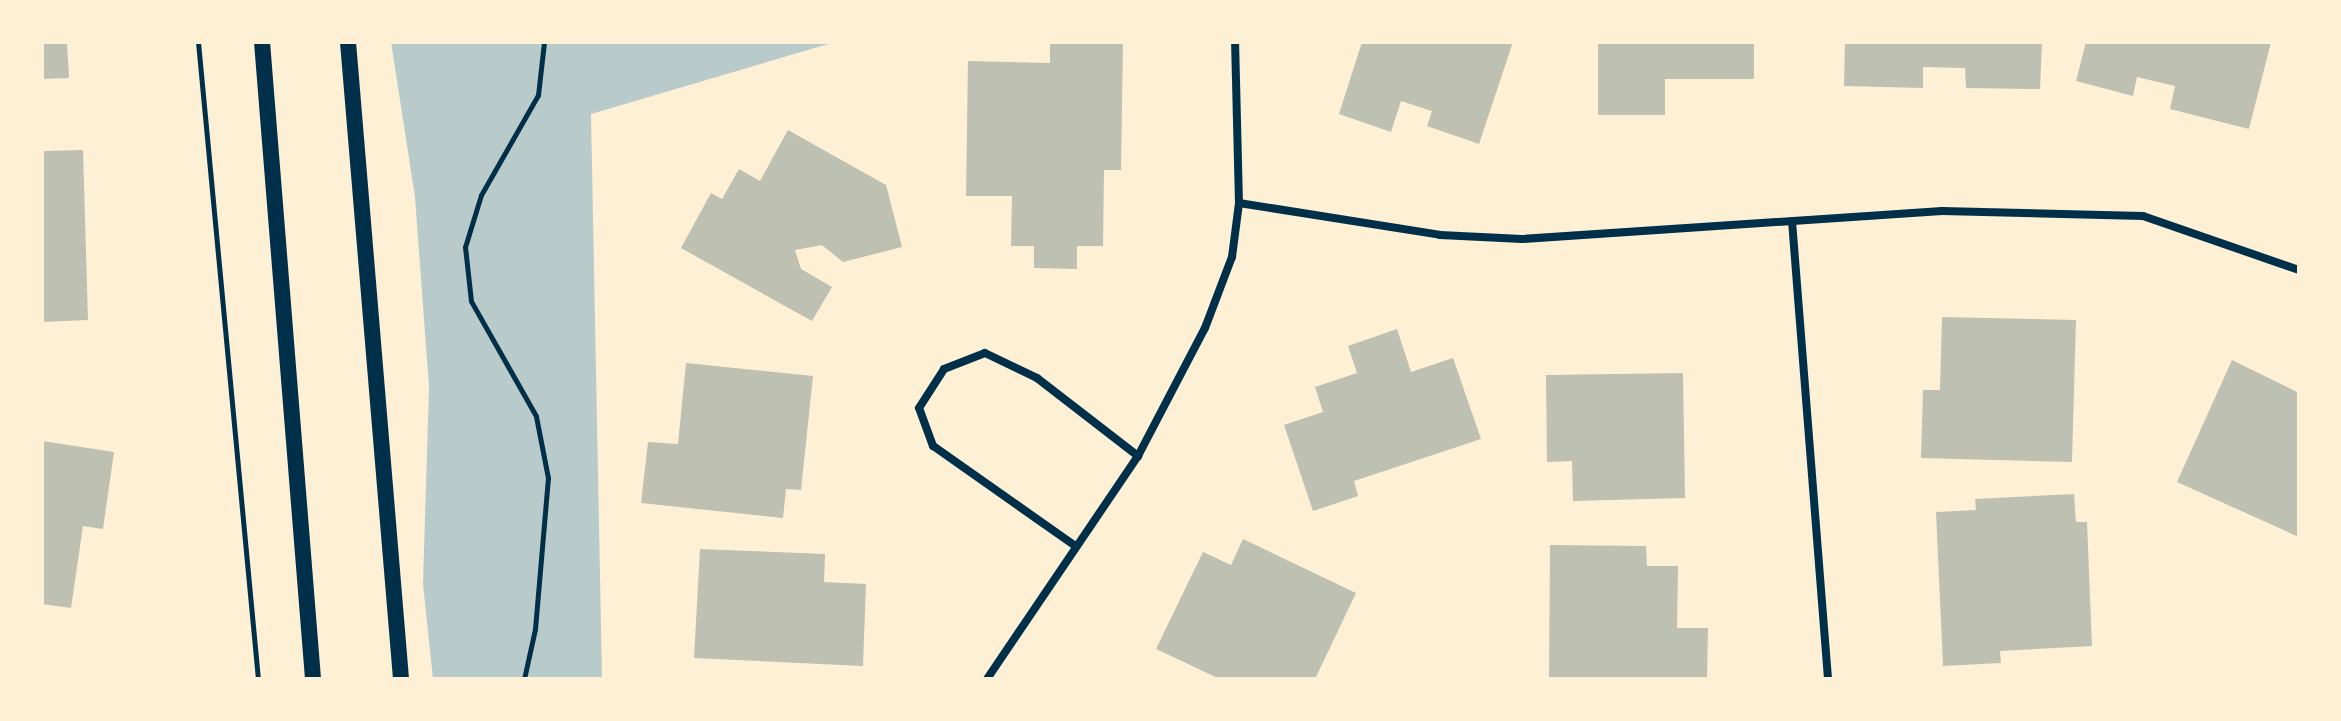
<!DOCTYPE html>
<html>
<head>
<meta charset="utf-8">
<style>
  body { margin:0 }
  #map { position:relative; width:2341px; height:721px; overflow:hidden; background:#fdf0d5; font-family:"PT Serif",serif }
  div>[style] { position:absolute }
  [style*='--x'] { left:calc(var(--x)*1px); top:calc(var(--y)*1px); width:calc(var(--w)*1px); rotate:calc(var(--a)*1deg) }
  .green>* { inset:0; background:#b9caca }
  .building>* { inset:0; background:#bec0b2 }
  .path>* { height:5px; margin:-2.5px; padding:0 2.5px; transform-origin:2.5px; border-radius:2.5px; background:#003049 }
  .minor>* { height:8px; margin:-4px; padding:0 4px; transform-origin:4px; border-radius:4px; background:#003049 }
  .secondary>* { height:16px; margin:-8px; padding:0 8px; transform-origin:8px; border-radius:8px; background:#003049 }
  span { translate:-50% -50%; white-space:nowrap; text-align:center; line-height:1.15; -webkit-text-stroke:6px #fdf0d5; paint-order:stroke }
  .frame { position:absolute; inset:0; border:44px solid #fdf0d5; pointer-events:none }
</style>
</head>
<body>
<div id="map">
  <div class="green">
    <div style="clip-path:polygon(391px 42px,835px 42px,591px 114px,602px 679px,433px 679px,423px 584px,429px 387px,415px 197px)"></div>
  </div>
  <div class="building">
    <div style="clip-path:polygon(42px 42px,67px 42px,69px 78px,42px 79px)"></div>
    <div style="clip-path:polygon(1050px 42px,1123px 42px,1121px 170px,1104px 170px,1103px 246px,1077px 246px,1077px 269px,1034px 268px,1034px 246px,1011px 246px,1012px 196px,966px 196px,968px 61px,1050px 63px)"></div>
    <div style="clip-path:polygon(1362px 42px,1513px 42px,1479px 144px,1427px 126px,1432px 111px,1401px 101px,1391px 132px,1339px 114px)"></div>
    <div style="clip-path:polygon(1598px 42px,1754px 42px,1754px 79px,1665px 79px,1665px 115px,1598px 115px)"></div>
    <div style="clip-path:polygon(1845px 42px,2042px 42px,2040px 89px,1966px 88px,1965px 68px,1923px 67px,1923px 88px,1844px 86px)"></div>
    <div style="clip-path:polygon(2086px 42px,2271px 42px,2249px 129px,2170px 109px,2175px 86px,2137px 77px,2133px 96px,2076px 81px)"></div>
    <div style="clip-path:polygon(788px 130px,886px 185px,902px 247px,843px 262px,822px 245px,795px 250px,801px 269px,832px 287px,812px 321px,681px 248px,711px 193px,722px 199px,739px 169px,760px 181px)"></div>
    <div style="clip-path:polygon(83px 150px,88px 320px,42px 322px,42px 151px)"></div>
    <div style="clip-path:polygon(1942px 317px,2076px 320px,2072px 462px,1921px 458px,1923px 390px,1940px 390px)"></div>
    <div style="clip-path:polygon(1397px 329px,1411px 372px,1453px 358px,1481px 439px,1354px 481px,1358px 496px,1313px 511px,1284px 425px,1323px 412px,1315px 387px,1357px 373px,1348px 346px)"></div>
    <div style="clip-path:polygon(2232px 360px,2299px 393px,2299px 537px,2177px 482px)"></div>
    <div style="clip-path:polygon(686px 363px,813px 376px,801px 490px,786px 489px,783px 518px,641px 503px,648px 442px,678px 444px)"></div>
    <div style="clip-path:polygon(1683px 373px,1685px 498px,1573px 501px,1572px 461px,1547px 462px,1546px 375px)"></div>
    <div style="clip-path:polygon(42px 441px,114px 452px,103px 529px,83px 526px,71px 608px,42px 604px)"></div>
    <div style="clip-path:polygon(2074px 494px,2076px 522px,2087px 522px,2092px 646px,2000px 651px,2001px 663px,1943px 666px,1936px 512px,1976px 510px,1975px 499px)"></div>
    <div style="clip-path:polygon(1243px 539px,1356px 593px,1315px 679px,1220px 679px,1156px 649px,1203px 552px,1231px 565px)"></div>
    <div style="clip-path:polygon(1550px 545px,1646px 546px,1647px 566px,1678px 566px,1677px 628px,1708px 628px,1707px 679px,1549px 679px)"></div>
    <div style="clip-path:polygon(700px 549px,825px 554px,824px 582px,866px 584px,863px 666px,694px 658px)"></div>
  </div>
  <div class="path">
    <div style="--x:198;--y:42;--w:640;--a:84.62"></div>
    <div style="--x:524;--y:679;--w:51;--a:-77.6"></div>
    <div style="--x:535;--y:629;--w:152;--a:-85.1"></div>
    <div style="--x:548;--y:478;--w:63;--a:-101"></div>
    <div style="--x:536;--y:416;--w:132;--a:-119.5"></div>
    <div style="--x:471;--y:301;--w:54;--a:-96.3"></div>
    <div style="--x:465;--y:247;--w:54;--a:-72.9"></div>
    <div style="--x:481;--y:195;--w:115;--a:-60.3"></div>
    <div style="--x:538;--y:95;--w:53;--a:-83.5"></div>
  </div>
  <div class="minor">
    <div style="--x:1239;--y:203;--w:204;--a:9"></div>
    <div style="--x:1440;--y:235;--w:82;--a:2.8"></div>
    <div style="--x:1522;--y:239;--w:421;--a:-3.8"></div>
    <div style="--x:1942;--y:211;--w:201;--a:1.4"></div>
    <div style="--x:2143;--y:216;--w:165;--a:19.1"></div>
    <div style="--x:1792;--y:221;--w:459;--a:85.5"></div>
    <div style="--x:1074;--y:545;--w:172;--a:-144.9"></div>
    <div style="--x:933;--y:446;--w:40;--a:-110.2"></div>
    <div style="--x:919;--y:408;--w:46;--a:-57.3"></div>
    <div style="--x:944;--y:369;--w:44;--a:-21.3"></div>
    <div style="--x:985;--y:353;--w:58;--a:25.7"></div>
    <div style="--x:1037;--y:378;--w:128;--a:37.7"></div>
    <div style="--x:987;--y:679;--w:269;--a:-55.9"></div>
    <div style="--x:1138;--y:456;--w:144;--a:-62.4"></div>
    <div style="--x:1205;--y:328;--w:76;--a:-69.2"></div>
    <div style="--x:1232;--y:257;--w:54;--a:-82.6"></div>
    <div style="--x:1239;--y:203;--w:161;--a:-91.4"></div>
  </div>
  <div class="secondary">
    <div style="--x:262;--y:42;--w:639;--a:85.42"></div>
    <div style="--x:348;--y:42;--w:639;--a:85.24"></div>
  </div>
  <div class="frame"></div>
</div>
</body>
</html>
